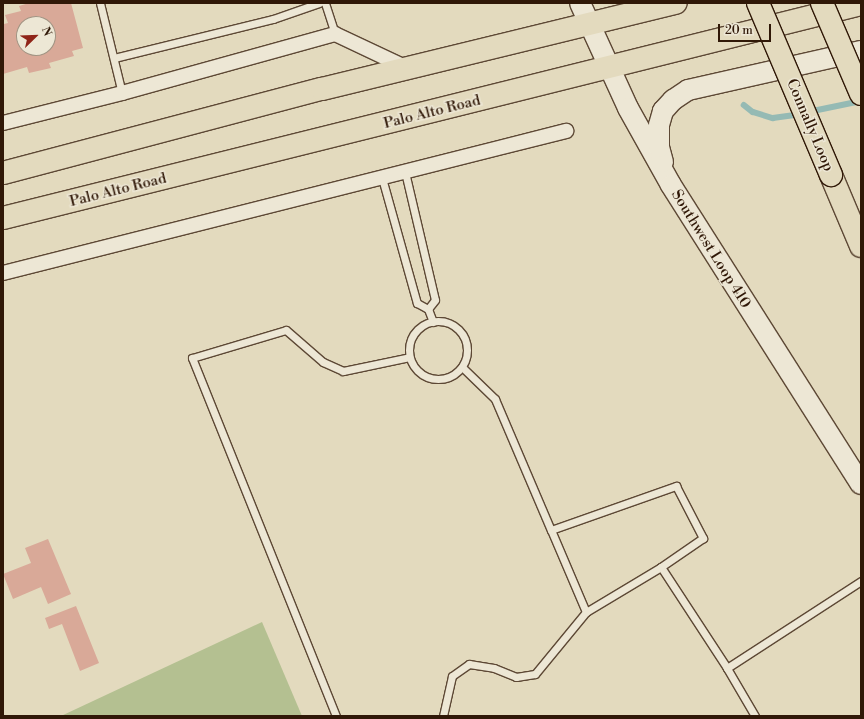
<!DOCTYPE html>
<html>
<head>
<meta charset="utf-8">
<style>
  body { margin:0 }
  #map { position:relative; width:864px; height:719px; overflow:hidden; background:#e3dabe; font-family:"Libre Bodoni",serif }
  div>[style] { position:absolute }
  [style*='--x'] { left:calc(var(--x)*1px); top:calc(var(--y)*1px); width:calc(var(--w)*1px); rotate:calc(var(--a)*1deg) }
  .green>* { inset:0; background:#b4c091 }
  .stream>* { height:5.5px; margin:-2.75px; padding:0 2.75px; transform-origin:2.75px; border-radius:2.75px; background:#95bab4 }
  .building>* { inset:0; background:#d9a998 }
  .roads { filter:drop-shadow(1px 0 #5d4835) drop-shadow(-1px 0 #5d4835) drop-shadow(0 1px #5d4835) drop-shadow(0 -1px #5d4835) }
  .service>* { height:7px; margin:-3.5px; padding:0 3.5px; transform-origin:3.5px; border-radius:3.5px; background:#ede7d5 }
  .service>.ring { margin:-3.5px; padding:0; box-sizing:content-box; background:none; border:7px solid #ede7d5; border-radius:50% }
  .minor>* { height:14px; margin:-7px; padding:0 7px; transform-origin:7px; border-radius:7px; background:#ede7d5 }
  .secondary>* { height:20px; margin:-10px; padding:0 10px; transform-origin:10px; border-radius:10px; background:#ede7d5 }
  .primary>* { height:22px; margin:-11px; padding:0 11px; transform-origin:11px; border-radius:11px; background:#e3dabe }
  .motorway>* { height:22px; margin:-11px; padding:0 11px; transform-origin:11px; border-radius:11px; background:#e3dabe }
  .bridges { filter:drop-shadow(1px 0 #301807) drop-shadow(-1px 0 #301807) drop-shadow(0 1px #301807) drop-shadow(0 -1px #301807) }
  .motorway-bridge>* { height:22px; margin:-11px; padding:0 11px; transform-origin:11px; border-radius:11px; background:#e3dabe }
  span { translate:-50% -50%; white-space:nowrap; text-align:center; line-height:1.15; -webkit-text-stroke:3px #ede7d5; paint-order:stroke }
  .street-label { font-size:15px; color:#301807 }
  .frame { position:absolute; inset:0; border:4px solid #301807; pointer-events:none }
  .north { position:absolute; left:16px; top:16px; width:40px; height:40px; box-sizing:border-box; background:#ede7d5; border:1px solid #a19483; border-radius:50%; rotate:67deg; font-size:11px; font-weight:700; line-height:16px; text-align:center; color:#301807 }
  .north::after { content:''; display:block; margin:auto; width:14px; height:18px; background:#8f2418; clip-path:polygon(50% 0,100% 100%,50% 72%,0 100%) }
  .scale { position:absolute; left:718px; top:24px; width:53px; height:18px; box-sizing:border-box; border:2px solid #301807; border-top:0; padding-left:5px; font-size:12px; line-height:14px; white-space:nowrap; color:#301807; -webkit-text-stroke:3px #ede7d5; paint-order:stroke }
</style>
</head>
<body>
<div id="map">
  <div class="green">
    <div style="clip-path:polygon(262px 622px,302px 716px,61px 716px)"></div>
  </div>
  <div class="stream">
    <div style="--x:744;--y:105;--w:11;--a:38"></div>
    <div style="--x:753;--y:112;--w:21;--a:17"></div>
    <div style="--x:773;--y:118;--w:27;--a:-8"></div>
    <div style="--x:808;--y:112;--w:54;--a:-11.7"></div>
  </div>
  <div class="building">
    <div style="clip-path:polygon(evenodd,29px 3px,71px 3px,83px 48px,72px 51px,74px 56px,49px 63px,51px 68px,29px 73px,27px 67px,3px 74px,3px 21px,4px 24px,8px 23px,5px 15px,21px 11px,19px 6px,29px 3px,24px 24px,48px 24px,48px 48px,24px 48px,24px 24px)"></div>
    <div style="clip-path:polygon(48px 539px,71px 594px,48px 604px,41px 587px,13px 599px,3px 574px,31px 563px,25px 548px)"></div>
    <div style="clip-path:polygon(76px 606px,99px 663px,80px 671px,62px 624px,49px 629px,45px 618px)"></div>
  </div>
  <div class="roads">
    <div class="service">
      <div style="--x:100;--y:3;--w:93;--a:76.3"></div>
      <div style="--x:325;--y:3;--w:33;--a:72"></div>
      <div style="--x:114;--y:58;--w:164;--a:-13.8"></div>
      <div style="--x:273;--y:19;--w:49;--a:-19.2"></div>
      <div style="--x:405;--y:172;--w:131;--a:76.8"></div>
      <div style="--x:435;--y:300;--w:11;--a:128"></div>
      <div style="--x:382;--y:178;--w:130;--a:74.4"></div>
      <div style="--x:417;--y:303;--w:13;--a:29"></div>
      <div style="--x:428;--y:309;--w:14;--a:69"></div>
      <div class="ring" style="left:409px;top:321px;width:51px;height:51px"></div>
      <div style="--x:462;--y:367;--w:46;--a:44.1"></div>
      <div style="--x:495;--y:399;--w:142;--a:66.9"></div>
      <div style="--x:551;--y:530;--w:133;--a:-19.4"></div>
      <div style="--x:676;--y:486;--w:59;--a:62.6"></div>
      <div style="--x:703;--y:538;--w:51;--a:145.4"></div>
      <div style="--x:661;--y:567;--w:121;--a:56.8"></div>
      <div style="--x:586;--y:612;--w:87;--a:-31"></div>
      <div style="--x:336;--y:716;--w:386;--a:-111.9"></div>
      <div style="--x:192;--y:358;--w:98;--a:-16.6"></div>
      <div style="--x:286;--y:330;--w:49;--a:40.9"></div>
      <div style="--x:323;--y:362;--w:22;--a:24"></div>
      <div style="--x:343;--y:371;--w:68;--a:-11.8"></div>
      <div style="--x:443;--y:716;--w:41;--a:-77.3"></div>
      <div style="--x:452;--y:676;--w:21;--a:-35"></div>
      <div style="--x:469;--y:664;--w:25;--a:9"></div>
      <div style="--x:494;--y:668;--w:24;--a:22"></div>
      <div style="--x:516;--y:677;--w:19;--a:-9"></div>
      <div style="--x:535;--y:674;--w:80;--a:-50.6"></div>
      <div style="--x:586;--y:612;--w:89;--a:-113.1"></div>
      <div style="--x:755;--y:716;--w:56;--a:-120.3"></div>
      <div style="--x:727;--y:668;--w:160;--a:-33"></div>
    </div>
    <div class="minor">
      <div style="--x:3;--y:123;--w:123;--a:-14.1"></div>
      <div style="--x:122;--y:93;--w:221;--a:-15.5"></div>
      <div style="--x:335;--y:34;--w:80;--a:25.3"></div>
      <div style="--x:3;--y:273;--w:581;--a:-14.16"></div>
    </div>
    <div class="secondary">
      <div style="--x:580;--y:3;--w:115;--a:65.4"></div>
      <div style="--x:628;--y:108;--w:88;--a:60.8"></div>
      <div style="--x:671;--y:185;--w:354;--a:57.6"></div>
      <div style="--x:663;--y:162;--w:16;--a:-105"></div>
      <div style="--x:659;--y:147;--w:22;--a:-90"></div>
      <div style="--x:659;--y:125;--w:15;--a:-74"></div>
      <div style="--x:663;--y:111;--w:15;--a:-48"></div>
      <div style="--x:673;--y:100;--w:18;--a:-34"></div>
      <div style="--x:688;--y:90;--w:177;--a:-12.7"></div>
    </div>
    <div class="primary">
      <div style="--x:3;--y:173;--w:330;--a:-14.8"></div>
      <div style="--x:322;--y:89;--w:364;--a:-13.7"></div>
      <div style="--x:3;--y:218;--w:884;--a:-14"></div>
    </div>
    <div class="motorway">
      <div style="--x:831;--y:175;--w:77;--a:67.1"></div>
    </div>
  </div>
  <div class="bridges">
    <div class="motorway-bridge">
      <div style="--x:758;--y:3;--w:187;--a:67"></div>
      <div style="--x:822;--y:3;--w:99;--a:66.8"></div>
    </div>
  </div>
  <div class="street-label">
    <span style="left:432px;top:112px;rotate:-14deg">Palo Alto Road</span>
    <span style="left:810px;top:125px;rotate:67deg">Connally Loop</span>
    <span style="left:118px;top:190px;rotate:-14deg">Palo Alto Road</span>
    <span style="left:711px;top:249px;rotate:58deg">Southwest Loop 410</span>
  </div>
  <div class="frame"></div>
  <div class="north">N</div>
  <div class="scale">20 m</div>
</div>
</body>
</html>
